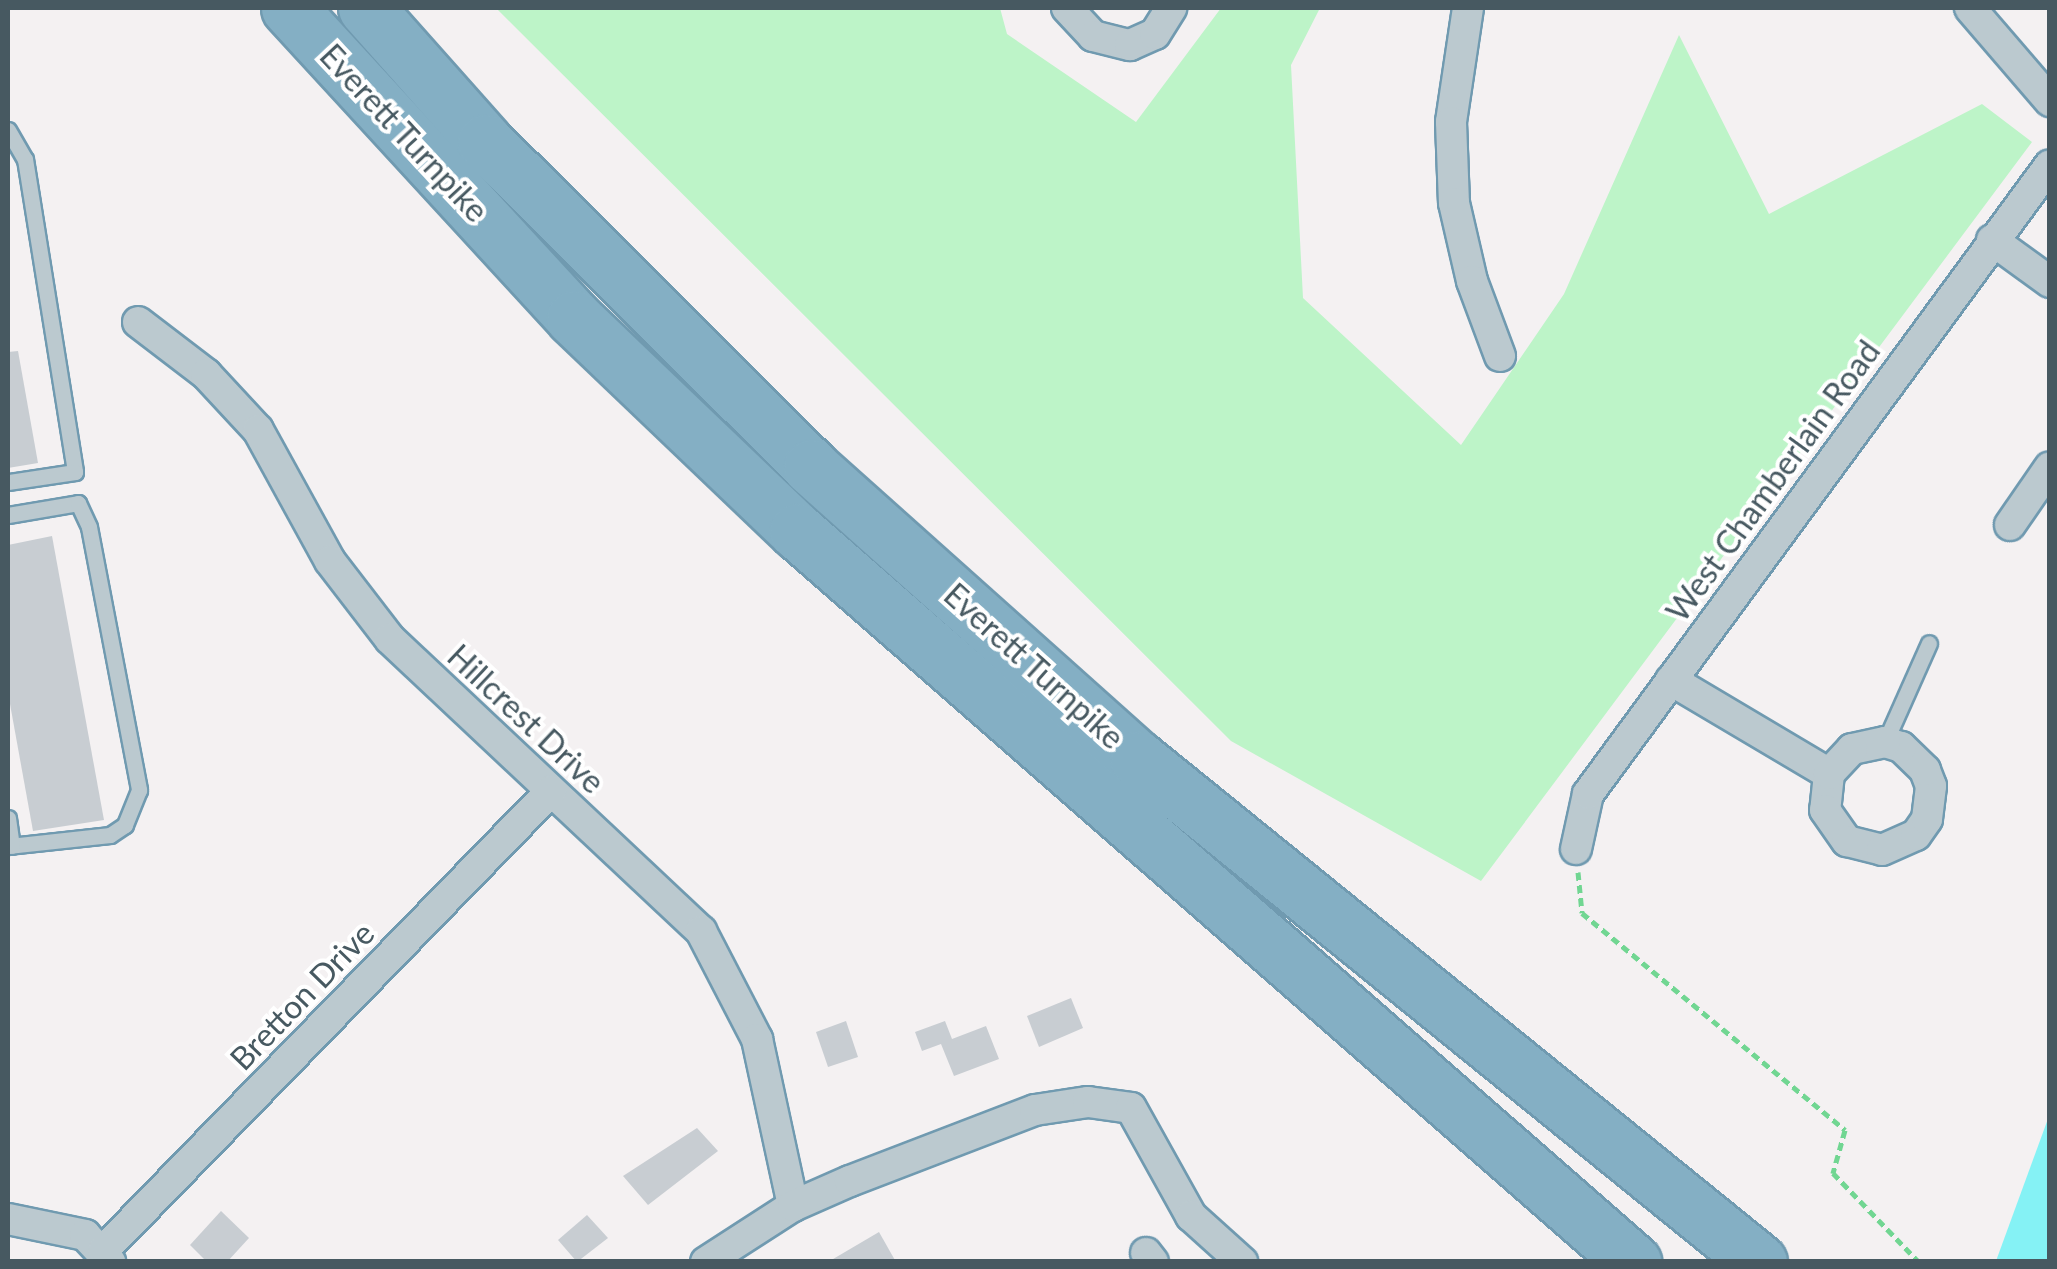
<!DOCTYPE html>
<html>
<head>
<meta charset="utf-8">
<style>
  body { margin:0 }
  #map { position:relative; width:2057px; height:1269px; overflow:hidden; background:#f4f1f2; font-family:Lato,sans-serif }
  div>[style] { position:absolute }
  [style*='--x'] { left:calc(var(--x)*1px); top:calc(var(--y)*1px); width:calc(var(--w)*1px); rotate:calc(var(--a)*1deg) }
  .green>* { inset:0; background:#bdf4c8 }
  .water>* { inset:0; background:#85f2f5 }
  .building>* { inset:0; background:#c8cdd2 }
  .path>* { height:5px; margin-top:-2.5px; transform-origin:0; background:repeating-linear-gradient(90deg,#71d692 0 8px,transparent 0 13px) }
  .roads { filter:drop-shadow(2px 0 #709ab0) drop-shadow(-2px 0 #709ab0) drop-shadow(0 2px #709ab0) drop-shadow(0 -2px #709ab0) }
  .lane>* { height:15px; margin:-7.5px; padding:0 7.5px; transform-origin:7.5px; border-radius:7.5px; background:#bbc9cf }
  .street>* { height:30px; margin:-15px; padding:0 15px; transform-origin:15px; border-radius:15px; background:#bbc9cf }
  .highway>* { height:55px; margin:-27.5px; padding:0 27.5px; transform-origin:27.5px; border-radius:27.5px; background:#84afc4 }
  span { translate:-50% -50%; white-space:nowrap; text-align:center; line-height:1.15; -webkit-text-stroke:8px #fff; paint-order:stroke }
  .street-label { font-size:32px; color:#475961 }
  .frame { position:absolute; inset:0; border:10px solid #475961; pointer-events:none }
</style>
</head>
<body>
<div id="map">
  <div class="green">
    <div style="clip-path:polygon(496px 8px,1000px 8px,1007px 34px,1136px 122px,1221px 8px,1320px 8px,1291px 65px,1303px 298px,1461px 445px,1564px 294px,1679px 35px,1769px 214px,1982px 104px,2032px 142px,1481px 881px,1231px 741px)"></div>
  </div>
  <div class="water">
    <div style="clip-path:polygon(2049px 1116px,2049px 1261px,1996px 1261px)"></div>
  </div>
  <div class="building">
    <div style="clip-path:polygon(18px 351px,38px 463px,8px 468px,8px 352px)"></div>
    <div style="clip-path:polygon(52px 536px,104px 820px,33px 831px,8px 693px,8px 545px)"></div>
    <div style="clip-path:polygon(1071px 998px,1083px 1028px,1039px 1047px,1027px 1016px)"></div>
    <div style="clip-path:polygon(846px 1021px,858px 1057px,828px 1067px,816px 1032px)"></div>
    <div style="clip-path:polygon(945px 1021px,952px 1039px,986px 1026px,999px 1059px,954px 1076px,941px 1044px,922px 1051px,915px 1032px)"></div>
    <div style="clip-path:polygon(697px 1128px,718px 1151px,648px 1205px,623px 1176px)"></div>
    <div style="clip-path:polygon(221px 1211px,249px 1238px,227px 1262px,207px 1262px,190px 1245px)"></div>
    <div style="clip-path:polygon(587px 1215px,608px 1238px,577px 1262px,558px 1240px)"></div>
    <div style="clip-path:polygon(879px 1232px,896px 1262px,828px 1262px)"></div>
  </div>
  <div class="path">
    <div style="--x:1578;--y:872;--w:41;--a:84.4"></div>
    <div style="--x:1582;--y:913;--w:341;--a:39.5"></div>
    <div style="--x:1845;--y:1130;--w:45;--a:105.6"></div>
    <div style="--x:1833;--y:1173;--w:124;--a:46"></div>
  </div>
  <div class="roads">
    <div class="lane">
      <div style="--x:8;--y:130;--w:34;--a:60"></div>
      <div style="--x:25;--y:159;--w:317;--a:80.9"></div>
      <div style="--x:75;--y:472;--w:68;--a:171.5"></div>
      <div style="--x:8;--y:515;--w:71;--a:-9.7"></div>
      <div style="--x:78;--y:503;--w:26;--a:65"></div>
      <div style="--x:89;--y:527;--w:268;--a:79.2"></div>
      <div style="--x:139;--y:790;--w:38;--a:112"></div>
      <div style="--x:125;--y:825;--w:18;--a:146"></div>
      <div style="--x:110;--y:835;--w:103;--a:173.8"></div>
      <div style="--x:1885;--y:742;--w:108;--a:-66"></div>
      <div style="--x:8;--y:818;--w:28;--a:82"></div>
    </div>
    <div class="street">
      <div style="--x:1067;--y:8;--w:38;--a:47"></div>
      <div style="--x:1093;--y:36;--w:38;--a:14"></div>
      <div style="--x:1130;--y:45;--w:27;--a:-24"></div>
      <div style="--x:1155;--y:34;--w:31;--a:-58"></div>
      <div style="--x:1468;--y:8;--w:115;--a:98.5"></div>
      <div style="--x:1451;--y:122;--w:81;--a:87.9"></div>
      <div style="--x:1454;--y:203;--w:80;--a:77"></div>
      <div style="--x:1472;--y:281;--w:80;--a:69.5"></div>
      <div style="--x:1970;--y:8;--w:123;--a:49.3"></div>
      <div style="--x:1992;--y:240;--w:72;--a:35.9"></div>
      <div style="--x:138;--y:322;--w:86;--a:37.4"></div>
      <div style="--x:206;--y:374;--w:76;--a:47.1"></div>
      <div style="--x:258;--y:430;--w:149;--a:61.2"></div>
      <div style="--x:330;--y:561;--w:98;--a:52.4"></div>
      <div style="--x:390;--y:639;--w:427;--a:43.2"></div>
      <div style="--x:701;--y:931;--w:122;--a:62.6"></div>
      <div style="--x:757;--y:1039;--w:171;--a:77.8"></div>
      <div style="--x:2010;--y:525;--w:70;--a:-55.4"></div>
      <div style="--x:1671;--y:680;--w:184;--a:30.7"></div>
      <div style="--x:1829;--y:774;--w:36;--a:96"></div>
      <div style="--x:1825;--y:810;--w:38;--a:55"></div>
      <div style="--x:1847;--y:841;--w:36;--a:14"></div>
      <div style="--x:1882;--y:850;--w:37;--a:-24"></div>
      <div style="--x:1916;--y:835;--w:19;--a:-55"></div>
      <div style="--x:1927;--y:819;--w:33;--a:-83"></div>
      <div style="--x:1931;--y:786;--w:17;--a:-111"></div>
      <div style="--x:1925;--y:770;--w:33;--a:-136"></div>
      <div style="--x:1901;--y:747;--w:17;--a:-163"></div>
      <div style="--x:1885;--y:742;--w:34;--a:168"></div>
      <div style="--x:1852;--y:749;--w:34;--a:133"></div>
      <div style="--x:1576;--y:849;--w:56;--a:-77.7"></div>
      <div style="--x:1588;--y:794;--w:780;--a:-53.7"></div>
      <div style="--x:8;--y:1219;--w:79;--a:11.7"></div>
      <div style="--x:85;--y:1235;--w:37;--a:47"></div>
      <div style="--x:104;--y:1250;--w:641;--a:-45.76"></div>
      <div style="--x:1146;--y:1253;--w:11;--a:52"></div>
      <div style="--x:706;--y:1262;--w:103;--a:-32.8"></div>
      <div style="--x:793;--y:1206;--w:62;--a:-23.7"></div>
      <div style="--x:850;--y:1181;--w:198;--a:-21"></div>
      <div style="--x:1035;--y:1110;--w:54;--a:-8.6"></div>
      <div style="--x:1088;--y:1102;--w:43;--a:7.9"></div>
      <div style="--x:1131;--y:1108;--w:124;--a:60.9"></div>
      <div style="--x:1191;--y:1216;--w:69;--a:42"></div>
    </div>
    <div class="highway">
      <div style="--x:289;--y:8;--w:421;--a:47.4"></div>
      <div style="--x:574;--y:318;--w:308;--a:43.7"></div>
      <div style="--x:797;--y:531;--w:1111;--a:41.17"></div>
      <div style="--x:366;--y:8;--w:179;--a:48.4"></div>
      <div style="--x:485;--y:142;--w:460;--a:44.9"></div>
      <div style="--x:811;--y:467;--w:438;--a:41.8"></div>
      <div style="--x:1138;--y:759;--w:799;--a:39.01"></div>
    </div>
  </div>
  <div class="street-label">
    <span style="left:404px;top:133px;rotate:47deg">Everett Turnpike</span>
    <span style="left:1773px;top:481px;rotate:-54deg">West Chamberlain Road</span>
    <span style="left:1034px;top:666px;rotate:42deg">Everett Turnpike</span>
    <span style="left:526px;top:719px;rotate:43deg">Hillcrest Drive</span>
    <span style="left:302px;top:996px;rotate:-46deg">Bretton Drive</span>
  </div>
  <div class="frame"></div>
</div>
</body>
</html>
